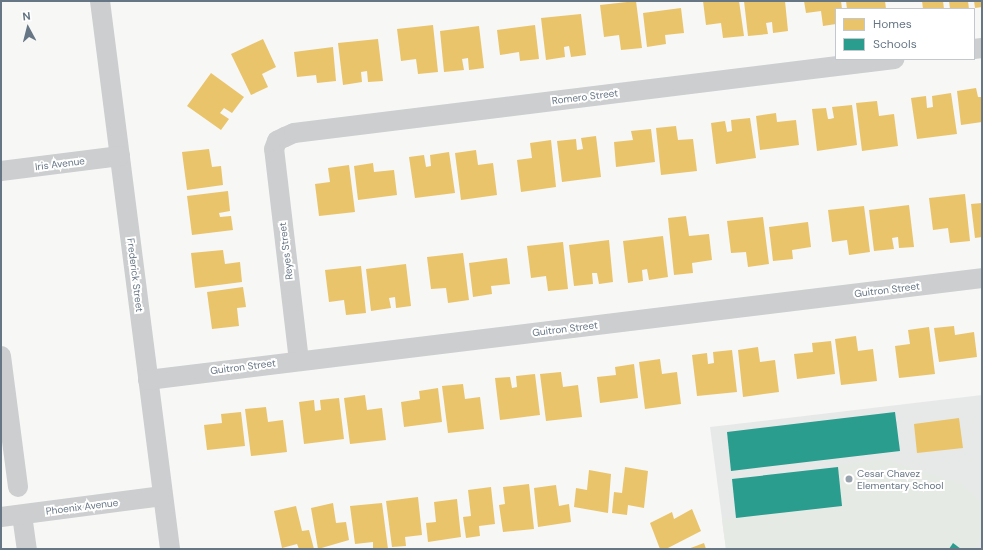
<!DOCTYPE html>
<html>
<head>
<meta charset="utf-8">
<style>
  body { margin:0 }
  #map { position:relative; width:983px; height:550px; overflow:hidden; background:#f7f7f6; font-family:"DM Sans",sans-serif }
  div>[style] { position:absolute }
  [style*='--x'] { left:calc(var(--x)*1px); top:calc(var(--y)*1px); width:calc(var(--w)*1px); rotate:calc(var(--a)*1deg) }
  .built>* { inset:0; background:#e7e9e8 }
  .green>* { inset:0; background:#e6eae4 }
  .homes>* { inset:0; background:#e9c46a }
  .schools>* { inset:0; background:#2a9d8f }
  .minor>* { height:20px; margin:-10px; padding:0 10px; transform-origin:10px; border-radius:10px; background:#cccecf }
  .dots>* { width:11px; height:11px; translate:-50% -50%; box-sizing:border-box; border:2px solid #fff; border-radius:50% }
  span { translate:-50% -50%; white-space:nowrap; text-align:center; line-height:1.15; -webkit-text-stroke:4px #fff; paint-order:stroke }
  .street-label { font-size:10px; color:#677685 }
  .poi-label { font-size:10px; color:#677685 }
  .left { translate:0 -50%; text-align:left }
  .frame { position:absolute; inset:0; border:2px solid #677685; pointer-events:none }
  .legend { position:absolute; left:835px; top:8px; width:140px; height:52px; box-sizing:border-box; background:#fff; border:1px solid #c2c8ce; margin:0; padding:5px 7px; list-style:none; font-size:12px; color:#677685 }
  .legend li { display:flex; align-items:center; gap:8px; height:20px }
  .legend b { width:20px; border:1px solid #c2c8ce }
  .north { position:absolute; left:8px; top:8px; width:40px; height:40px; -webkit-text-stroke:3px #fff; paint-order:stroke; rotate:353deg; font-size:11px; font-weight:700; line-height:16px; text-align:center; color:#677685 }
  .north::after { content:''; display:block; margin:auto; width:14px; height:18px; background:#677685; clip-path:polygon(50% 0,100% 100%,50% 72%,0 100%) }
</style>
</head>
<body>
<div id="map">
  <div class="built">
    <div style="clip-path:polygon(982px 395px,982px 549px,726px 549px,710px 427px)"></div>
  </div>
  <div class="green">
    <div style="clip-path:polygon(884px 459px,959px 483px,982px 503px,982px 538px,973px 549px,726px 549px,722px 520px,842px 506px,838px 465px)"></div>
  </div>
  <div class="homes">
    <div style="clip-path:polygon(636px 1px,642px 48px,621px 50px,619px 35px,604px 37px,600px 5px)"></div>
    <div style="clip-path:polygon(703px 1px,739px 1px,744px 36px,723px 38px,721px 23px,706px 25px)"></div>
    <div style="clip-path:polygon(744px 1px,785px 1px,788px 31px,773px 33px,772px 22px,766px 23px,768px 34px,748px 36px)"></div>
    <div style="clip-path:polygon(804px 1px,841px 1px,842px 9px,836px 9px,836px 24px,823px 26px,821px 11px,806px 13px)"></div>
    <div style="clip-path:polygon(846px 1px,885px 1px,886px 9px,847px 9px)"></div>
    <div style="clip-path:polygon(922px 1px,943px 1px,944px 9px,923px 9px)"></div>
    <div style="clip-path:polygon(949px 1px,968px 1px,969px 9px,950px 9px)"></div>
    <div style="clip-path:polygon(974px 1px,982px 1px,982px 7px,975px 8px)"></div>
    <div style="clip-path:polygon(681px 8px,684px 33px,665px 35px,666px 44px,647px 47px,643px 13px)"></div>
    <div style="clip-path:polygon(581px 14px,586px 55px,571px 57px,569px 46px,564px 47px,565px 57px,546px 60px,541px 18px)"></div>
    <div style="clip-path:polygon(433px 25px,438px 72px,418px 74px,416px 59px,401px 61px,397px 29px)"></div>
    <div style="clip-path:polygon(535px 25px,539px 59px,520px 61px,519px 52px,500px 55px,497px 30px)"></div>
    <div style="clip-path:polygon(479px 26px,484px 68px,469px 70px,468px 58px,462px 59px,464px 70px,444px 72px,440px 31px)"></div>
    <div style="clip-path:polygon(263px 39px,276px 67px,262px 74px,268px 87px,251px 95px,231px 54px)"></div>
    <div style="clip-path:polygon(378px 39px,383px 81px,368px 82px,367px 71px,361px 72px,362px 82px,343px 85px,338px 43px)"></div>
    <div style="clip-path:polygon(333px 47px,336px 81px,317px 83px,316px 75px,297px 77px,294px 52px)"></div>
    <div style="clip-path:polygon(211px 73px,244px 97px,232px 113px,224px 108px,220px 113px,229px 119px,221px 130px,187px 106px)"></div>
    <div style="clip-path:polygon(976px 88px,978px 97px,982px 97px,982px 122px,961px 125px,957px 91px)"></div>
    <div style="clip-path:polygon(951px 93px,957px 134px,917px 139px,911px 98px,926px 96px,927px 108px,933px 107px,932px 96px)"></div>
    <div style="clip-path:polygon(877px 101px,879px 116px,894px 114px,898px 146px,862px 151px,856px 103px)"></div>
    <div style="clip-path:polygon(852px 105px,857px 145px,817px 151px,812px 109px,826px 108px,828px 119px,830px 119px,834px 118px,832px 107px)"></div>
    <div style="clip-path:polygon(776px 113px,777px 122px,796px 120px,799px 145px,760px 150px,756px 116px)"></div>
    <div style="clip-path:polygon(750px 118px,756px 158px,716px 164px,711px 123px,725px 121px,727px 132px,732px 131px,731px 120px)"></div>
    <div style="clip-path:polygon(676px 126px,678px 140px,693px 139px,697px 171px,661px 175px,656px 128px)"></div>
    <div style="clip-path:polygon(651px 129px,655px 162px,616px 167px,614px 142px,633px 140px,631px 131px)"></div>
    <div style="clip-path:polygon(596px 136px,601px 177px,562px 182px,557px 141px,576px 139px,577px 150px,583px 149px,581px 138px)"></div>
    <div style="clip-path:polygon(551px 140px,556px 187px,521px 192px,517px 160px,532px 158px,530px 143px)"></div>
    <div style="clip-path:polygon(209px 149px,212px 167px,221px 166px,223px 185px,187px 190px,182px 152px)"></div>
    <div style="clip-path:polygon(476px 150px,478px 165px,493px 163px,497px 195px,461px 200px,455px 153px)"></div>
    <div style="clip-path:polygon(449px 152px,455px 193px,415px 198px,409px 157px,424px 155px,426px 167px,431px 166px,430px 155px)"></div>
    <div style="clip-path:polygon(373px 163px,374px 172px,394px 170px,397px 195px,358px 200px,354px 166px)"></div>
    <div style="clip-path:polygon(349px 165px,355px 212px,319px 216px,315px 184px,330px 182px,328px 168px)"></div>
    <div style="clip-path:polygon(228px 191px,230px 211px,219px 213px,220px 217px,231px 216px,233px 230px,192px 235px,187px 196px)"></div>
    <div style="clip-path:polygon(965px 194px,970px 241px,950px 243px,948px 228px,933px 230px,929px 198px)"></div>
    <div style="clip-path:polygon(982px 203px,982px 237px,975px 238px,971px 204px)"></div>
    <div style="clip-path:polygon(909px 205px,914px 247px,899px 248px,898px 237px,892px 238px,894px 249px,874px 251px,869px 210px)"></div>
    <div style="clip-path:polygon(864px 206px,870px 252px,849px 255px,847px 240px,832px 242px,828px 210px)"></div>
    <div style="clip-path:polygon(686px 216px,689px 236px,709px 234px,712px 260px,692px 263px,693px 273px,674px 275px,668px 218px)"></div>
    <div style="clip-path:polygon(763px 217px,769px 264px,748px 267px,746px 252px,731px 253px,727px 221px)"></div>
    <div style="clip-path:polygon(808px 222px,811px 247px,792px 250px,793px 259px,773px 261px,769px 227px)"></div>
    <div style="clip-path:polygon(663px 236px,668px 277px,649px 280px,647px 269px,642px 270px,643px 281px,628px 283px,623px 241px)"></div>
    <div style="clip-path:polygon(609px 240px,613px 282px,599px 284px,597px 273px,592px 273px,593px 284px,574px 286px,569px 245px)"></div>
    <div style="clip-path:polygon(563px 242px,568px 289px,548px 291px,546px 276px,531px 278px,527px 246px)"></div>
    <div style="clip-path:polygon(223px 250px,225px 264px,240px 262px,242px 282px,195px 288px,191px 253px)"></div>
    <div style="clip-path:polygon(463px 253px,469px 300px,448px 303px,446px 288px,431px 289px,427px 257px)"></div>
    <div style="clip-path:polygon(507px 258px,510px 284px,491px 286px,492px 294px,473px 297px,469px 263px)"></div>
    <div style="clip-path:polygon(406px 264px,411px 306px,396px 308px,395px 297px,389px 298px,391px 308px,371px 311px,366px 269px)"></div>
    <div style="clip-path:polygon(361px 266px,366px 313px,346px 315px,344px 300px,329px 302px,325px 270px)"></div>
    <div style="clip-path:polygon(243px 287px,246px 307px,237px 308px,239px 326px,212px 329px,207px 292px)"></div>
    <div style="clip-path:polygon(954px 326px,955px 335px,974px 332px,977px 357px,939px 362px,934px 328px)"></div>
    <div style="clip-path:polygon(929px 327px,935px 374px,899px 378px,895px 346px,910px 344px,908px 330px)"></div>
    <div style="clip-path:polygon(856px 336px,858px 351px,873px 349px,877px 381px,841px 385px,835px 339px)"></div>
    <div style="clip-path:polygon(831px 341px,835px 374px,797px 379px,794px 354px,813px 352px,812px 343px)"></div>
    <div style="clip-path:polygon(758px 347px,760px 362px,775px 360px,779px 392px,743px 397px,738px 350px)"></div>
    <div style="clip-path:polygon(732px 350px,737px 392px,697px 396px,692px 355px,707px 353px,708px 364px,714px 363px,713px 352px)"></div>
    <div style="clip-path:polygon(660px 359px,662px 374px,677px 372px,681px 404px,645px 409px,639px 362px)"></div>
    <div style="clip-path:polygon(634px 364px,638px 398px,600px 403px,597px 377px,616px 375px,615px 367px)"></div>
    <div style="clip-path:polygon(561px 372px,563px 387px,578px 385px,582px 417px,546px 421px,540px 374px)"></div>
    <div style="clip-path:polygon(535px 374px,540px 415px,500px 420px,495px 378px,510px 377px,512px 388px,517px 387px,516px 376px)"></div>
    <div style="clip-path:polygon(463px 384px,465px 399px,480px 397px,484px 429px,448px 433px,442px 386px)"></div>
    <div style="clip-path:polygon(438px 388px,442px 422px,404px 427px,401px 402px,420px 399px,419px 391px)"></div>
    <div style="clip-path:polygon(365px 395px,367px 410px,382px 408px,386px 440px,350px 444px,344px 398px)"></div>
    <div style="clip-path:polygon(339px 398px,344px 439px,304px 444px,299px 402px,314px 400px,315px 411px,321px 410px,320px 400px)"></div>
    <div style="clip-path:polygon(266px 407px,268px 422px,283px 420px,287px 452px,251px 456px,245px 409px)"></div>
    <div style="clip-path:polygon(241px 412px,245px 446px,207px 450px,204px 425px,222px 423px,221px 414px)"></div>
    <div style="clip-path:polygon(959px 418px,963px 448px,917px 453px,914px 424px)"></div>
    <div style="clip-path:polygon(625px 467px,648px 471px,644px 508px,628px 505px,627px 515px,612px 513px,614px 492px,622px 493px)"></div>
    <div style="clip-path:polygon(589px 470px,611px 474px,608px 513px,574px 507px,576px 488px,587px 490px)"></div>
    <div style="clip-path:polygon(529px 484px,534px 529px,503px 532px,499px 505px,505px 504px,503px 487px)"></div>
    <div style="clip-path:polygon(556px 485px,559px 506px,569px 504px,571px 522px,538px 527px,534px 488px)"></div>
    <div style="clip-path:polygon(491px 487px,495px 524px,479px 526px,480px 536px,466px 538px,463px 517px,471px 516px,468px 490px)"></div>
    <div style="clip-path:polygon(418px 497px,422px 535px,405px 537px,406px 546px,392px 547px,386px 501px)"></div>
    <div style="clip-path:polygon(457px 499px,461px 537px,428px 542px,426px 523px,436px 522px,434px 502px)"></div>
    <div style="clip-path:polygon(333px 503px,336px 523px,346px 522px,349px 540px,318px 549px,311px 508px)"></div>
    <div style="clip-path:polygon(382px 503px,388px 549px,373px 549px,373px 542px,355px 544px,350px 506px)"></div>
    <div style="clip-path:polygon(296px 506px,302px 531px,309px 530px,314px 549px,299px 549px,297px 544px,282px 548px,274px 511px)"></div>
    <div style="clip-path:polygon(692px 509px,701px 531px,666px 549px,660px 549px,650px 523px,672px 512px,674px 519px)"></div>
    <div style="clip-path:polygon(704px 543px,706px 549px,688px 549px)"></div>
  </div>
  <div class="schools">
    <div style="clip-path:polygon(895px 412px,900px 451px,731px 471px,727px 432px)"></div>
    <div style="clip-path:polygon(838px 467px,842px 506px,736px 518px,732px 479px)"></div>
    <div style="clip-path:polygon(953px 543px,961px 549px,949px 549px)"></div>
  </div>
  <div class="minor">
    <div style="--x:100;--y:1;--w:552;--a:82.72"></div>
    <div style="--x:974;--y:49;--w:8;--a:-7"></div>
    <div style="--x:1;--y:171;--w:120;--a:-7.2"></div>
    <div style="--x:1;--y:356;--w:132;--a:82.6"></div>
    <div style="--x:299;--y:361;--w:213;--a:-96.7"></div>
    <div style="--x:274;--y:149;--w:9;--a:-69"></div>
    <div style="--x:277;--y:141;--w:9;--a:-27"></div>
    <div style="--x:285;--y:137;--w:10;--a:-24"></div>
    <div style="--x:294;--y:133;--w:605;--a:-7.03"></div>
    <div style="--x:148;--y:380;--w:840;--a:-6.97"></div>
    <div style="--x:22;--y:515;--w:34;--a:82"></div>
    <div style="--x:1;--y:517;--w:163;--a:-7.4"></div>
  </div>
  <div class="dots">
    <div style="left:849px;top:479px;background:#99a3ad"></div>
  </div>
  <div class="street-label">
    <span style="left:585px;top:97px;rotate:-7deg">Romero Street</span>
    <span style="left:60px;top:164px;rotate:-7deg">Iris Avenue</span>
    <span style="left:286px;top:251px;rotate:-97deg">Reyes Street</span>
    <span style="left:135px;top:275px;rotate:83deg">Frederick Street</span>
    <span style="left:887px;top:290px;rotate:-7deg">Guitron Street</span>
    <span style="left:565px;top:329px;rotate:-7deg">Guitron Street</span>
    <span style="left:243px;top:367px;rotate:-7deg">Guitron Street</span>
    <span style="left:82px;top:507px;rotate:-7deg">Phoenix Avenue</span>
  </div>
  <div class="poi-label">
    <span class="left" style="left:857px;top:479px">Cesar Chavez<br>Elementary School</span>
  </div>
  <div class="frame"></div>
  <ul class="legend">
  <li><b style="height:11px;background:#e9c46a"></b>Homes</li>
  <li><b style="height:11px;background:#2a9d8f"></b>Schools</li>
  </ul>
  <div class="north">N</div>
</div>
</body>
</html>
